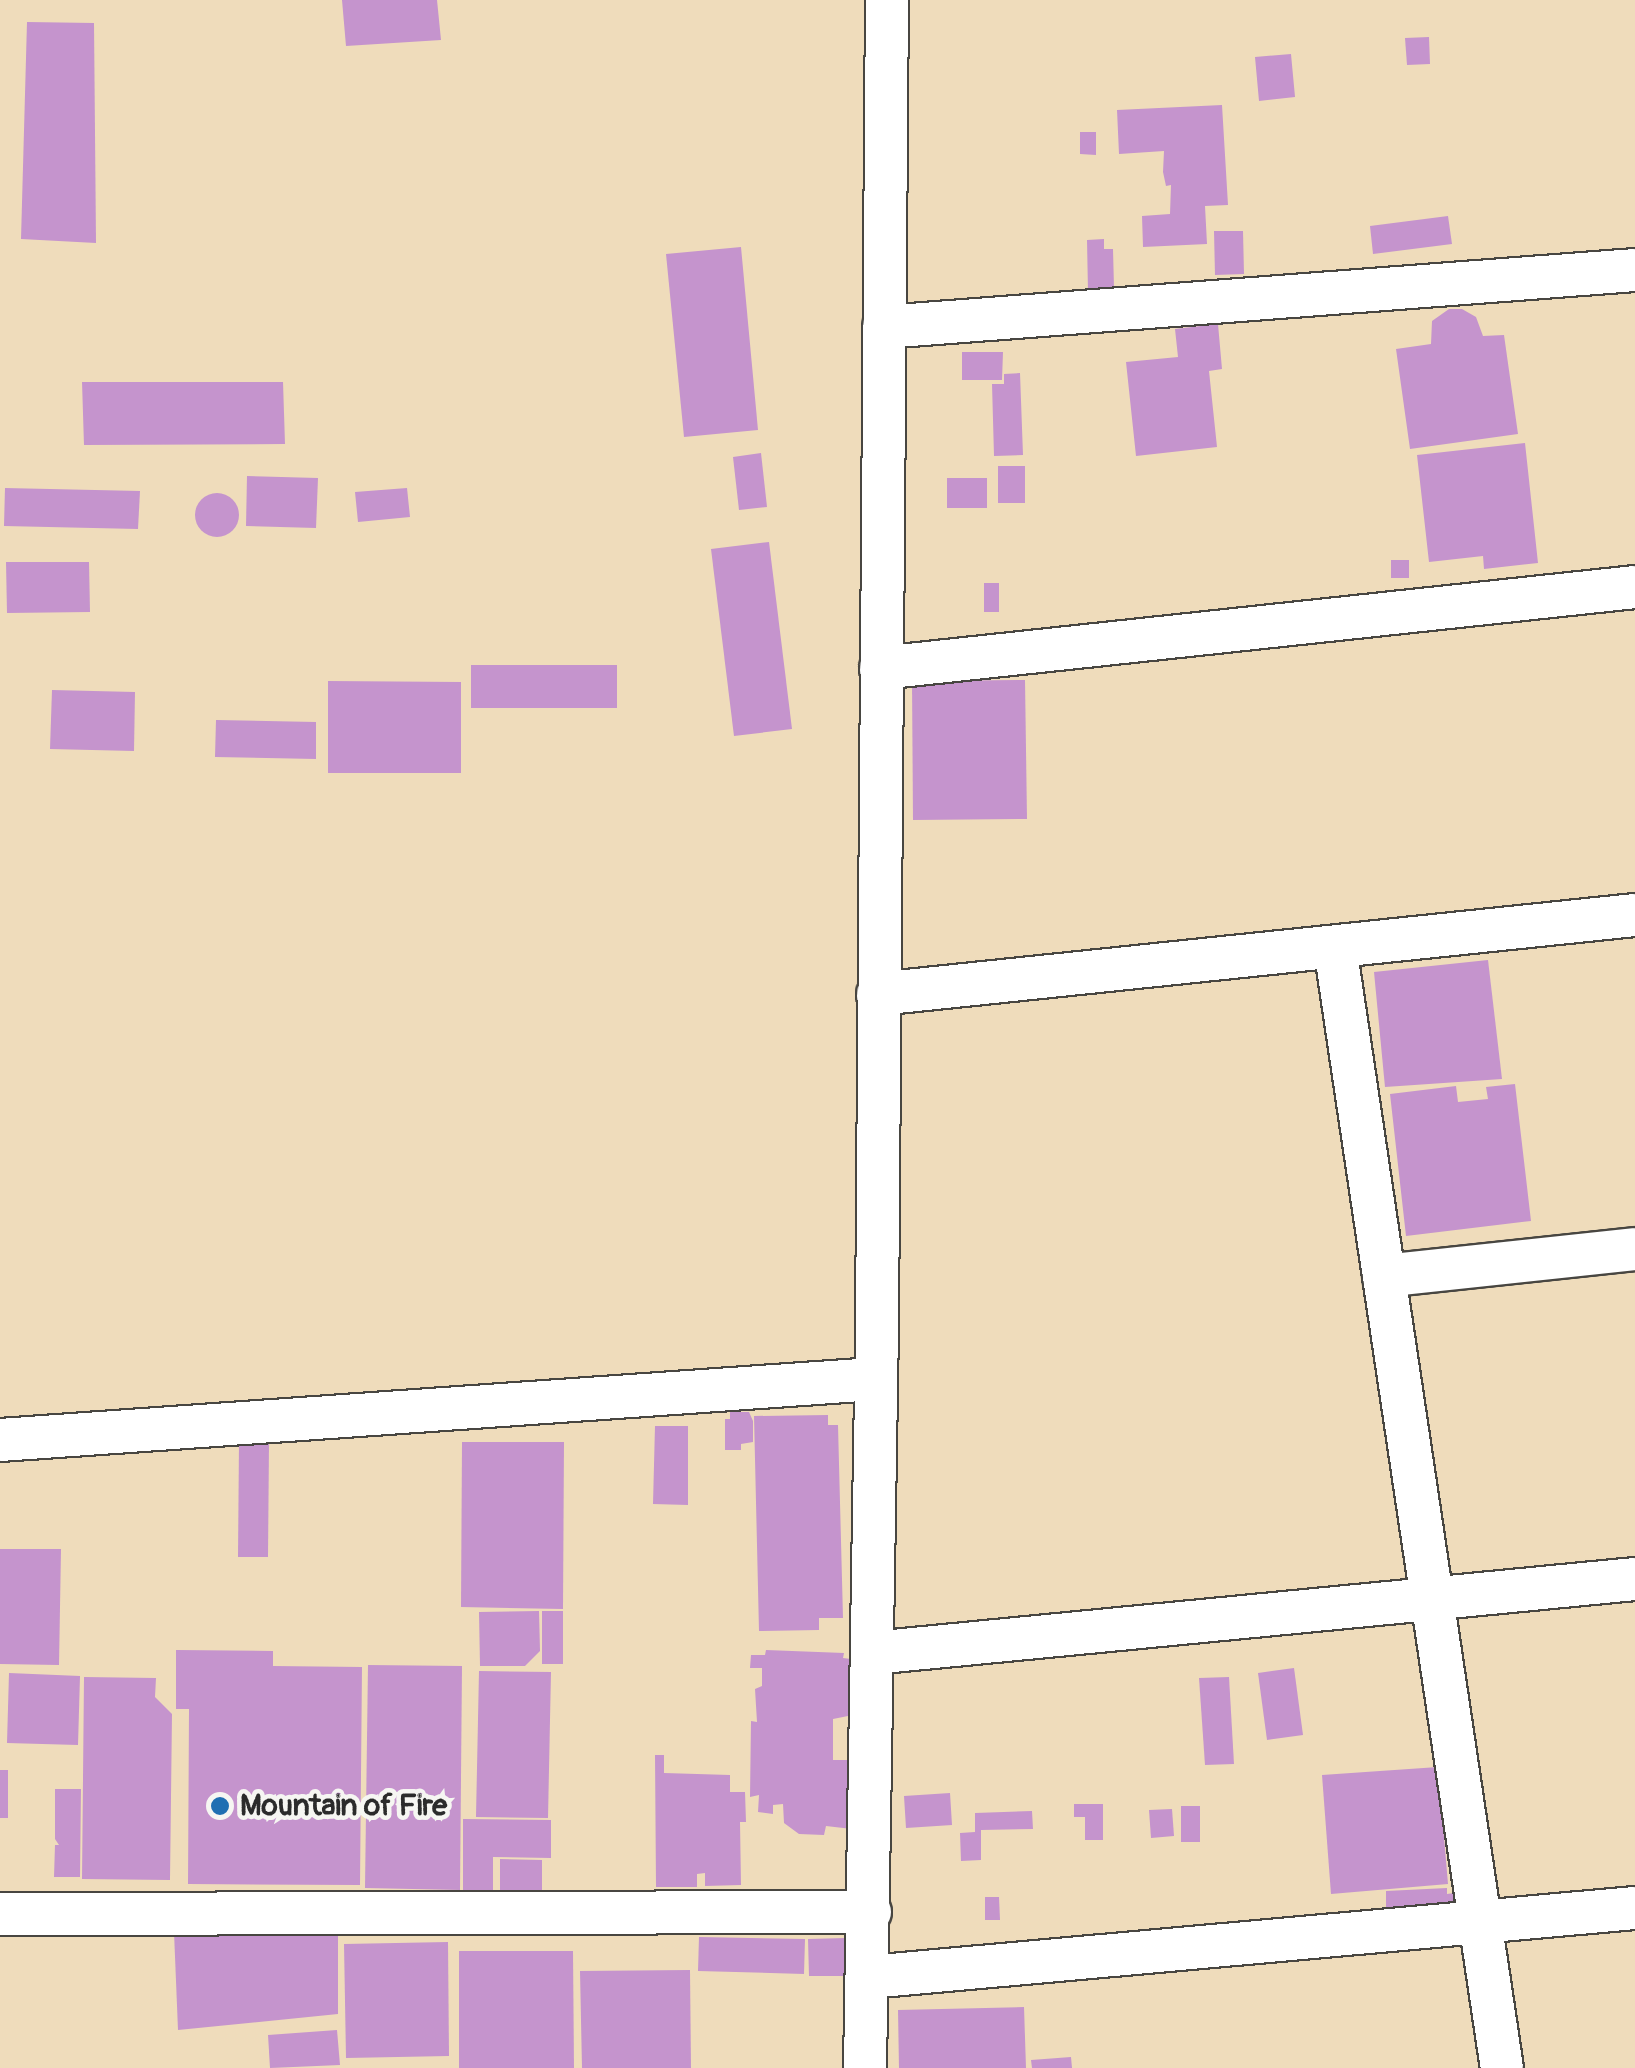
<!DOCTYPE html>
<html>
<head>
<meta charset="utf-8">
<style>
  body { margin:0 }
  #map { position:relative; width:1635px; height:2068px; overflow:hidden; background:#efdcbb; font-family:Pangolin,sans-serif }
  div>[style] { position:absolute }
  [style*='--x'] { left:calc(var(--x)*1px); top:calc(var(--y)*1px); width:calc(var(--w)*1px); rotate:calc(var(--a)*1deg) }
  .building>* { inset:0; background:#c594cd }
  .round { border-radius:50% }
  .roads { filter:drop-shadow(2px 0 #484641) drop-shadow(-2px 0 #484641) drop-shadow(0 2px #484641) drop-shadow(0 -2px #484641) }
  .street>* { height:42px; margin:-21px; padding:0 21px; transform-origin:21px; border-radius:21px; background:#fff }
  .dots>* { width:28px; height:28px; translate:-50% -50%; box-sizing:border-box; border:5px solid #f6f6f2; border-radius:50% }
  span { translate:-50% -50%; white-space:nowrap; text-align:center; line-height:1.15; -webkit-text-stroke:9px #f6f6f2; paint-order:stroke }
  .poi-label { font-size:30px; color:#2b2b2b; font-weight:700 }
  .left { translate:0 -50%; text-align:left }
</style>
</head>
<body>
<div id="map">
  <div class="building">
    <div style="clip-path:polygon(342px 0,437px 0,441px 40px,346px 46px)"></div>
    <div style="clip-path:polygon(27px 22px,94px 23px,96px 243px,21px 239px)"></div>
    <div style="clip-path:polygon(1429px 37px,1430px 64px,1407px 65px,1405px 38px)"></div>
    <div style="clip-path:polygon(1291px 54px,1295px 97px,1259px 101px,1255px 57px)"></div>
    <div style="clip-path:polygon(1222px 105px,1228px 205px,1205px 206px,1207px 244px,1143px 247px,1142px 216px,1170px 214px,1171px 185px,1166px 186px,1163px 172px,1164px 151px,1119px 154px,1117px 110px)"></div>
    <div style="clip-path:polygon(1080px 132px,1096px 132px,1096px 155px,1080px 154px)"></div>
    <div style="clip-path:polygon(1448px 216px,1452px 244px,1373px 254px,1370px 226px)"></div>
    <div style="clip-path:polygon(1214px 231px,1243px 231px,1244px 274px,1215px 275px)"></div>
    <div style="clip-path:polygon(1104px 239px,1104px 249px,1113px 249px,1114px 287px,1107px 287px,1107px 292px,1088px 292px,1087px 240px)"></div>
    <div style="clip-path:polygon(741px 247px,758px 430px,684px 437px,666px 254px)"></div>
    <div style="clip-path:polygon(1449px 309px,1462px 309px,1476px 317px,1483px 336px,1504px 335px,1518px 434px,1410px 449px,1396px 349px,1431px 344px,1432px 321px)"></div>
    <div style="clip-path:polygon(1218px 324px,1222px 369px,1209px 371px,1217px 447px,1136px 456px,1126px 362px,1178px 357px,1175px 329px)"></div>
    <div style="clip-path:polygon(962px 352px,1003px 352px,1002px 380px,962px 380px)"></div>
    <div style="clip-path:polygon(1020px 373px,1023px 455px,994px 456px,992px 384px,1004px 384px,1004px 374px)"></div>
    <div style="clip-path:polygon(82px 382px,283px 382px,285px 444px,84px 445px)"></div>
    <div style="clip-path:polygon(1525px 443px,1538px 563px,1484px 569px,1483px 556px,1429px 562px,1417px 455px)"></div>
    <div style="clip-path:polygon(761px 453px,767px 507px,739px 510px,733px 457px)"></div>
    <div style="clip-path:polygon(998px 466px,1025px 466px,1025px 503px,998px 503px)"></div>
    <div style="clip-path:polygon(247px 476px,318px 478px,316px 528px,246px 526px)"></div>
    <div style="clip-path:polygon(947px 478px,987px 478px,987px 508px,947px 508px)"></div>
    <div style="clip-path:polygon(5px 488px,140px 491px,138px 529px,4px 526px)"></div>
    <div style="clip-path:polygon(407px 488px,410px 517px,358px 522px,355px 492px)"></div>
    <div class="round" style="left:195px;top:493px;width:44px;height:44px"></div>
    <div style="clip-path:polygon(769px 542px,792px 729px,734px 736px,711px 549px)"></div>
    <div style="clip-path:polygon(1391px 560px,1409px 560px,1409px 578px,1391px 578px)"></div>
    <div style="clip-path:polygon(6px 562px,89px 562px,90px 612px,7px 613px)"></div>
    <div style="clip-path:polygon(984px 583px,999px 583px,999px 612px,984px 612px)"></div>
    <div style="clip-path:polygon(471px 665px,617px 665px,617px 708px,471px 708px)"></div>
    <div style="clip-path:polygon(1025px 680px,1027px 819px,913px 820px,912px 681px)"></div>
    <div style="clip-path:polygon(328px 681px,461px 682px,461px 773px,328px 773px)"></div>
    <div style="clip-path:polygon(52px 690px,135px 692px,134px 751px,50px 749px)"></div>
    <div style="clip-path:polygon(216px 720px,316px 722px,316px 759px,215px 757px)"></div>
    <div style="clip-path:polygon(1488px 960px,1502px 1079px,1385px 1087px,1374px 972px)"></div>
    <div style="clip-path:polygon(1515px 1084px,1531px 1221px,1406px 1236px,1390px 1094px,1456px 1086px,1458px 1102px,1488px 1099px,1486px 1087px)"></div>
    <div style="clip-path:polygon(730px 1412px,749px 1412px,753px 1421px,753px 1442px,741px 1444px,741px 1450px,725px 1450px,725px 1419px,730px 1419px)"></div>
    <div style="clip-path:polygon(828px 1415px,828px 1425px,838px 1425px,843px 1618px,819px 1618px,819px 1630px,759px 1631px,754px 1416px)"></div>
    <div style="clip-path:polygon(655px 1426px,688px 1426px,688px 1505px,653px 1504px)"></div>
    <div style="clip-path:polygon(239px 1442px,269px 1442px,268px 1557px,238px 1557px)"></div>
    <div style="clip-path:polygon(462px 1442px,564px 1442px,563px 1609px,461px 1607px)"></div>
    <div style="clip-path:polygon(0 1549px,61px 1549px,59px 1665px,0 1664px)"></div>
    <div style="clip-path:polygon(539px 1611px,540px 1651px,525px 1666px,480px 1666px,479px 1612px)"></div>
    <div style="clip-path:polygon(542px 1611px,563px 1611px,563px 1664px,542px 1664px)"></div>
    <div style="clip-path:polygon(176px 1650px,273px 1651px,273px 1666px,362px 1667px,360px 1885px,188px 1884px,189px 1709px,176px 1709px)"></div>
    <div style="clip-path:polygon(766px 1650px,844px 1653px,843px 1658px,859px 1660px,858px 1714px,833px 1719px,833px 1760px,849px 1760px,852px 1829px,826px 1826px,824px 1835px,799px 1834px,784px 1823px,783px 1804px,773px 1805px,773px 1814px,758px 1812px,759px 1795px,750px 1797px,751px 1721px,757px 1722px,755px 1689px,762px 1686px,762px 1668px,750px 1668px,751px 1655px,765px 1655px)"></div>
    <div style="clip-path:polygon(368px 1665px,462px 1666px,460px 1890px,365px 1888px)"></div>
    <div style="clip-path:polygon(1294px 1668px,1303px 1735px,1267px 1740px,1258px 1673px)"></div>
    <div style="clip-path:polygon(479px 1671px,551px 1672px,548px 1818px,476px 1817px)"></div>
    <div style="clip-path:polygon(9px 1673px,80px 1676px,78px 1745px,7px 1743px)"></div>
    <div style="clip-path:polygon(84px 1677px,156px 1678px,155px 1697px,172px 1714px,170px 1880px,82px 1879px)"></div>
    <div style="clip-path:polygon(1229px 1677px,1234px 1764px,1205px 1765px,1199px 1678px)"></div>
    <div style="clip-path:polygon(655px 1755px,664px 1755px,664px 1773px,730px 1775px,730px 1792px,745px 1792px,746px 1822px,740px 1822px,741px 1885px,705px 1886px,705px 1873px,697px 1874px,697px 1887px,656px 1887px)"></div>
    <div style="clip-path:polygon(1438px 1767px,1448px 1884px,1331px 1894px,1322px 1775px)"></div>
    <div style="clip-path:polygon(0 1770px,8px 1770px,8px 1818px,0 1818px)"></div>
    <div style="clip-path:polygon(55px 1789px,81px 1789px,80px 1877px,54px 1877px,55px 1845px,59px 1845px,55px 1839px)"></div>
    <div style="clip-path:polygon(950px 1793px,952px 1825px,906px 1828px,904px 1796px)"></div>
    <div style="clip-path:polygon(1074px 1804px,1103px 1804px,1103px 1840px,1085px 1840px,1085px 1817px,1074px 1817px)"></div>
    <div style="clip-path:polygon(1181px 1806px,1200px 1806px,1200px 1842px,1181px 1842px)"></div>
    <div style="clip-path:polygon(1172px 1809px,1174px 1836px,1151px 1838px,1149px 1810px)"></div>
    <div style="clip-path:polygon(1032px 1811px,1033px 1829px,981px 1830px,981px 1860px,961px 1861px,960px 1833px,975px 1832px,975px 1813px)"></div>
    <div style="clip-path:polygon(463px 1819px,551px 1820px,551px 1858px,493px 1857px,493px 1892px,463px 1892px)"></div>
    <div style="clip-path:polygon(500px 1859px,542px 1860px,542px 1894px,500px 1894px)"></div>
    <div style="clip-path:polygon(1447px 1888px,1447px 1894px,1454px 1893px,1454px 1909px,1386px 1915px,1386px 1891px)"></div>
    <div style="clip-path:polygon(985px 1897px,999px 1897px,1000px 1920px,985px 1920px)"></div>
    <div style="clip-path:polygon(338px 1924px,338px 2014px,178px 2030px,174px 1932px)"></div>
    <div style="clip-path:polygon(699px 1937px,805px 1939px,804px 1974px,698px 1971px)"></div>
    <div style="clip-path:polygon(846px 1938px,847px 1976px,809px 1976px,808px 1939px)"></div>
    <div style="clip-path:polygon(448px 1942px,449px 2056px,346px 2058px,344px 1944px)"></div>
    <div style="clip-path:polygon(459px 1951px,573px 1951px,574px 2068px,459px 2068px)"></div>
    <div style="clip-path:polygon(690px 1970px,691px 2068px,582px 2068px,580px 1971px)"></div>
    <div style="clip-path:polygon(1024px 2007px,1026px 2068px,899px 2068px,898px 2010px)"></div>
    <div style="clip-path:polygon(337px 2030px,340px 2065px,270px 2068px,268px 2035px)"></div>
    <div style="clip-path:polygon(1071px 2057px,1072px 2068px,1032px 2068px,1031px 2060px)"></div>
  </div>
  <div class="roads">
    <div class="street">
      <div style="--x:884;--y:327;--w:753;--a:-4.34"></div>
      <div style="--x:881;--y:668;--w:758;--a:-6.13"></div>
      <div style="--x:1335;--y:947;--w:1133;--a:81.53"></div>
      <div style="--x:878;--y:994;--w:761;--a:-5.96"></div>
      <div style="--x:1384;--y:1276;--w:252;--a:-6.1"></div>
      <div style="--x:0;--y:1440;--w:877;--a:-3.99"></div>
      <div style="--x:872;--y:1653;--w:767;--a:-5.54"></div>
      <div style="--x:0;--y:1914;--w:870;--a:-0.13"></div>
      <div style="--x:869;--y:1977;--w:769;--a:-5.15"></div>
      <div style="--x:865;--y:2068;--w:742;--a:-89.07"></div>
      <div style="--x:877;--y:1326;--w:1326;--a:-89.57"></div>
    </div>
  </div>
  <div class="dots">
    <div style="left:220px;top:1806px;background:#1f6fb2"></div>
  </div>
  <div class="poi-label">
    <span class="left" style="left:240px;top:1806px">Mountain of Fire</span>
  </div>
</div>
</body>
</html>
